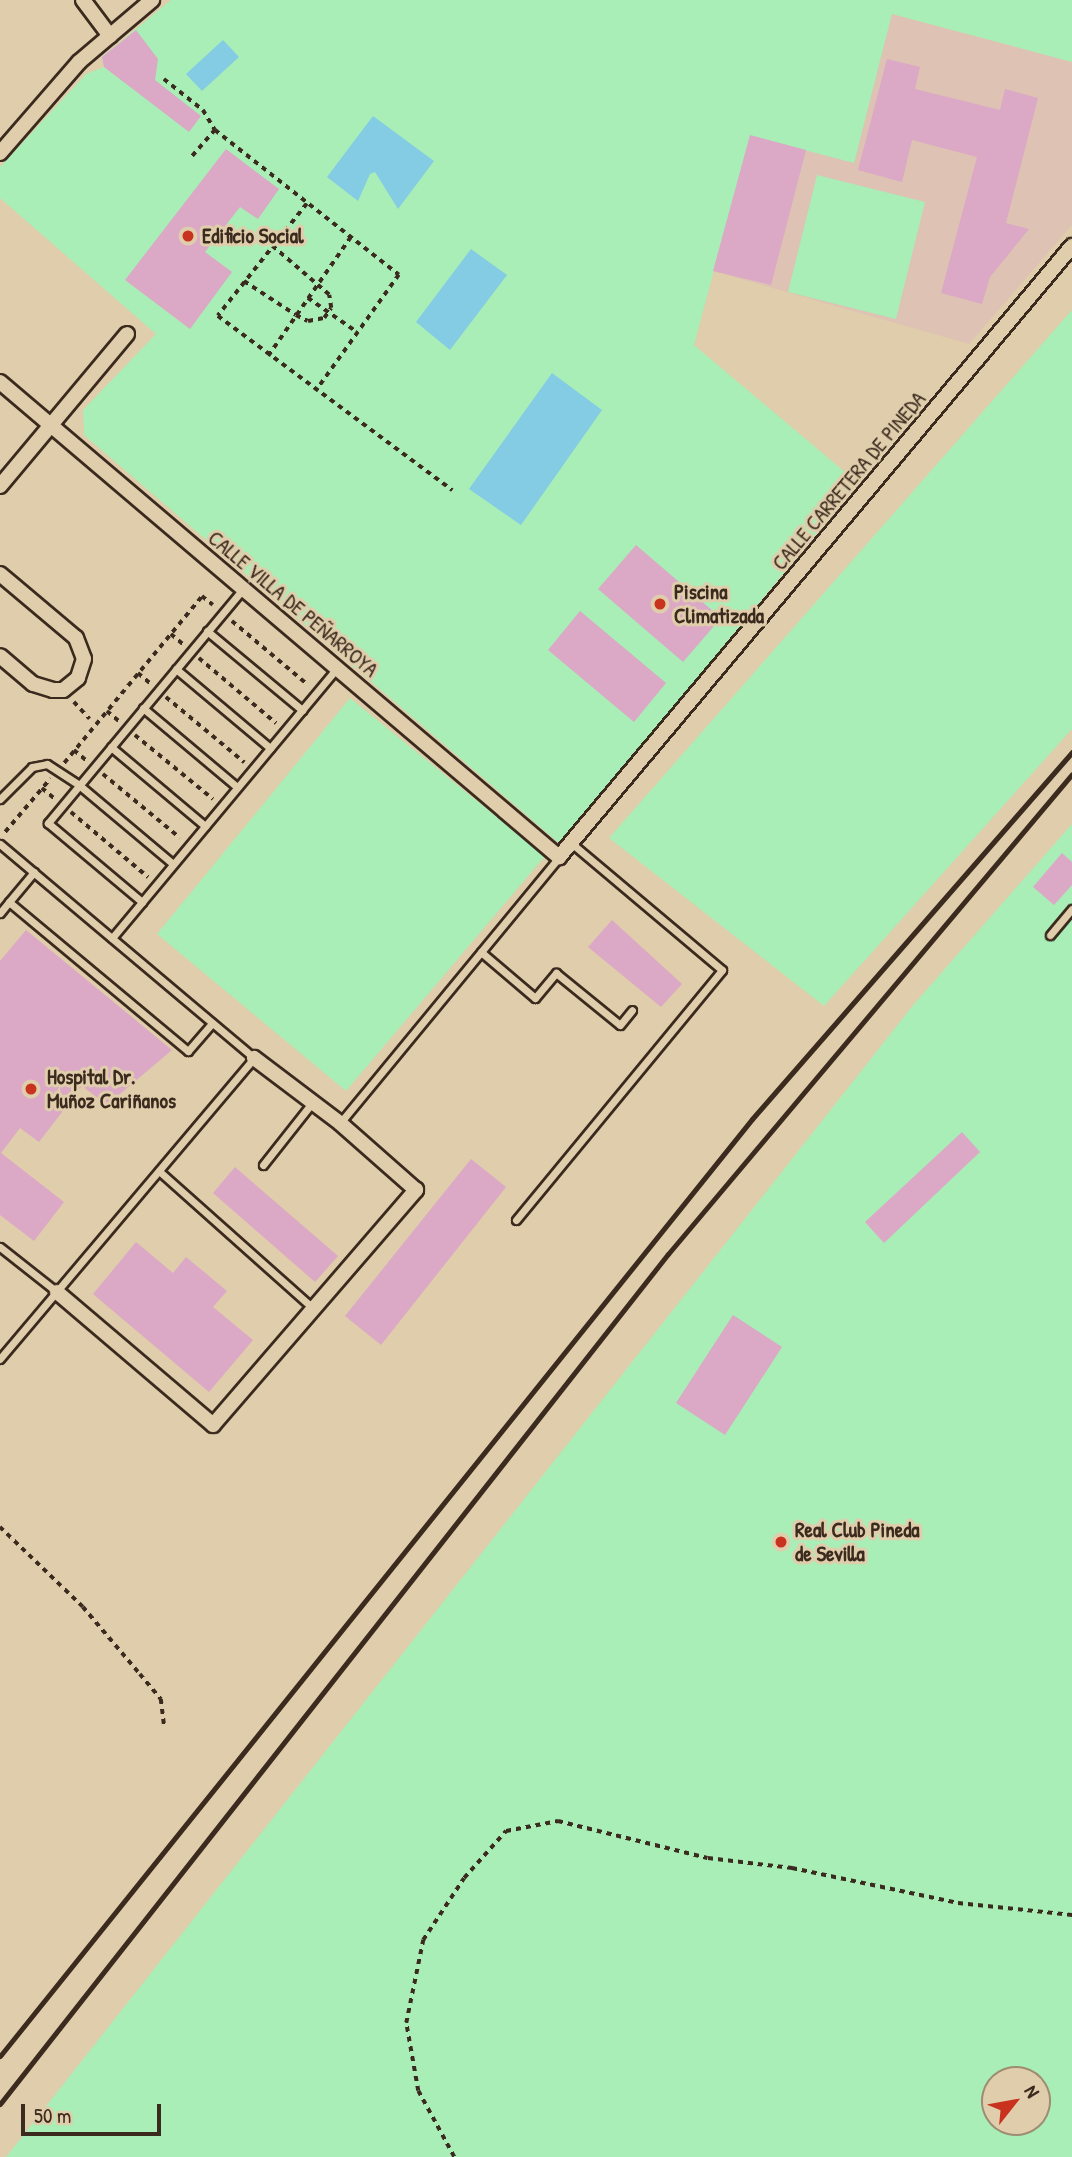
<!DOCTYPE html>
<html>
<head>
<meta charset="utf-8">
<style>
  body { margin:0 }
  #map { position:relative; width:1072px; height:2157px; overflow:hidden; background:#e0cdab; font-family:"Patrick Hand",sans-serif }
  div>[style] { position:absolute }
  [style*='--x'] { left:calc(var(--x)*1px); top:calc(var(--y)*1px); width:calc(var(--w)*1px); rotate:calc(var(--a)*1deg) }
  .built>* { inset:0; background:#dec2b3 }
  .green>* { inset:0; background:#a9edb7 }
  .water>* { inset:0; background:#83cce4 }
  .building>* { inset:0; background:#dba8c5 }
  .path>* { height:3.5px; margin-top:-1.75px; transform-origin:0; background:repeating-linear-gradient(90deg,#3b2a1e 0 5px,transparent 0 10px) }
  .roads { filter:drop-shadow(2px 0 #3b2a1e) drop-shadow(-2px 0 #3b2a1e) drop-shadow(0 2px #3b2a1e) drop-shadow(0 -2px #3b2a1e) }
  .service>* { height:7px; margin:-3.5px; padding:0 3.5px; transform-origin:3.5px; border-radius:3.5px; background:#e0cdab }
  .minor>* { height:14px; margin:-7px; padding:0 7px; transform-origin:7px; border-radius:7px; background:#e0cdab }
  .rail>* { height:5px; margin:-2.5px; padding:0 2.5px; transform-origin:2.5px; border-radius:2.5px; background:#3b2a1e }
  .dots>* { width:19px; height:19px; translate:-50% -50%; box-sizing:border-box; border:4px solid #e0cdab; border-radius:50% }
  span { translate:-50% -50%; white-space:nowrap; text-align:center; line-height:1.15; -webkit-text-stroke:6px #e0cdab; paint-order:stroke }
  .poi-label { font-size:21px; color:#3b2a1e; font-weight:700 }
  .left { translate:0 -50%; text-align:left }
  .street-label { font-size:21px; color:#3b2a1e }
  .north { position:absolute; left:981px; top:2066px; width:70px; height:70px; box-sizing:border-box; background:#e0cdab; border:2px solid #9e8c73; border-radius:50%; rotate:59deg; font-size:19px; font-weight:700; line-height:28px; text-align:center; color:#3b2a1e }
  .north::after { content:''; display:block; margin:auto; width:24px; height:32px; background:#c8321e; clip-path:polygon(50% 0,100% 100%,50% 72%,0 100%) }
  .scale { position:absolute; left:21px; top:2104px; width:140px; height:32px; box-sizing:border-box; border:4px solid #3b2a1e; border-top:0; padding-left:9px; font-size:21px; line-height:24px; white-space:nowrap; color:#3b2a1e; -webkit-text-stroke:5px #e0cdab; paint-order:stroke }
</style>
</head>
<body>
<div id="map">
  <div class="built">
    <div style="clip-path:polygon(892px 14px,1072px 62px,1072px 225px,969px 344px,713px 271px,750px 135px)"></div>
  </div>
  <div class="green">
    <div style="clip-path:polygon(171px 0,1072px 0,1072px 62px,892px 14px,854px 163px,750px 136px,694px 345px,858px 483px,560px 844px,84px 435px,83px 410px,156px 334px,0 198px,0 167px,86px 74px,104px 67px,102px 57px)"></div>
    <div style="clip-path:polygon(817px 175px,925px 202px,896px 319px,788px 292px)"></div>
    <div style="clip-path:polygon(1072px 310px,1072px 729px,824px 1006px,609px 838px)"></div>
    <div style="clip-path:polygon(350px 698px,545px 856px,346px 1091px,157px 934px)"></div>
    <div style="clip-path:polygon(evenodd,1072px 824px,1072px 2157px,6px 2157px,914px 1004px,1072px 824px,995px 2080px,1037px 2080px,1037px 2122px,995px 2122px,995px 2080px)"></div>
  </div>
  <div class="water">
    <div style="clip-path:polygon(223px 40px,239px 57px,202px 91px,186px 74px)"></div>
    <div style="clip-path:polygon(373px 116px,434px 161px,398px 209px,375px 172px,370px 174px,358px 201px,327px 177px)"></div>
    <div style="clip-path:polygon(471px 249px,507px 275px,450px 350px,416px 322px)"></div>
    <div style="clip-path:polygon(552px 373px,602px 410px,521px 525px,469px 489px)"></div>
  </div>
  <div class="building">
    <div style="clip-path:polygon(136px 30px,158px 59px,155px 80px,201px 116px,189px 132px,104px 67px,102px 57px)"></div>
    <div style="clip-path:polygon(887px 59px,920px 67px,915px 89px,1000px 110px,1005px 89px,1038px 98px,1006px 223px,1029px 229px,990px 277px,982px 304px,941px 293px,977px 157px,912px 140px,902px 182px,858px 170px)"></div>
    <div style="clip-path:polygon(750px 135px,806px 150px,771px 285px,713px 271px)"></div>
    <div style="clip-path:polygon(226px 149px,279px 189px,258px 219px,240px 207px,205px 252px,232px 272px,190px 329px,125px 280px)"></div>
    <div style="clip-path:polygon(636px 545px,721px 618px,683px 662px,598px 589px)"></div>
    <div style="clip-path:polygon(580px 611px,666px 683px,634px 722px,548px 650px)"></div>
    <div style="clip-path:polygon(1062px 853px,1072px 862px,1072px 885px,1054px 905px,1033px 887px)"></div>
    <div style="clip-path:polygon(612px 920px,682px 984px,661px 1007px,588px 947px)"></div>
    <div style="clip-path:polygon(26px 930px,172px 1050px,107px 1105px,82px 1086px,39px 1142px,20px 1128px,1px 1153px,64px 1202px,34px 1241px,0 1215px,0 961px)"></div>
    <div style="clip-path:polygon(962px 1132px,980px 1152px,884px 1243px,865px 1222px)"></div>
    <div style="clip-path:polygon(471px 1159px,506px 1187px,381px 1345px,345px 1316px)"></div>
    <div style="clip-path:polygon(235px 1167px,338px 1256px,315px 1282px,213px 1193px)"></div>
    <div style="clip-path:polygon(136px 1242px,173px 1273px,186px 1257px,227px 1291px,213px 1307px,253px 1340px,209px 1392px,93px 1294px)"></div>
    <div style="clip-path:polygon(733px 1315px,782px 1347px,725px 1435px,676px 1403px)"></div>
  </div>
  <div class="path">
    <div style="--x:164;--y:79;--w:50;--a:38.5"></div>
    <div style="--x:203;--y:110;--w:23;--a:59"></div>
    <div style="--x:215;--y:130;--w:234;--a:38.2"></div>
    <div style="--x:399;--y:275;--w:143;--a:125.6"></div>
    <div style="--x:192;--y:156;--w:35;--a:-49"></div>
    <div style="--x:307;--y:204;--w:143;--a:128.5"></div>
    <div style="--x:218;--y:316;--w:292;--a:36.6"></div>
    <div style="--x:244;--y:281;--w:62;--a:33.2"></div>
    <div style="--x:296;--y:315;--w:13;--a:27"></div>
    <div style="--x:308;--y:321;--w:16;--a:-11"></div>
    <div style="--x:324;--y:318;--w:12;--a:-55"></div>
    <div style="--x:331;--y:308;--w:13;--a:-99"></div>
    <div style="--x:329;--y:295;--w:75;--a:-139.3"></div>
    <div style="--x:308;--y:298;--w:60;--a:34.8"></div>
    <div style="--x:268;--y:356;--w:144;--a:-55.2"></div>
    <div style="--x:232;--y:621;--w:98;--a:40"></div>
    <div style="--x:171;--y:634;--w:16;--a:40"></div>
    <div style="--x:199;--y:658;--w:101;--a:40.2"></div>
    <div style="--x:138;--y:673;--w:16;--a:40"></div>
    <div style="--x:166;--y:697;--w:102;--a:39.8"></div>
    <div style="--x:74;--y:702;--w:23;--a:47"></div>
    <div style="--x:107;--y:711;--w:16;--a:40"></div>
    <div style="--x:135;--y:735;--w:101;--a:39.4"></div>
    <div style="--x:74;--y:750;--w:16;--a:40"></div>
    <div style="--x:64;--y:763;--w:217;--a:-50.4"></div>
    <div style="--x:202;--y:596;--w:14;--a:39"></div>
    <div style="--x:103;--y:774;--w:100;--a:39.7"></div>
    <div style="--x:42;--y:788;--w:16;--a:40"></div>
    <div style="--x:71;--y:812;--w:101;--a:40.2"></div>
    <div style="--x:5;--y:832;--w:70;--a:-49.7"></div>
    <div style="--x:0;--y:1527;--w:115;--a:43.9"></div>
    <div style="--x:83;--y:1607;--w:88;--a:49.6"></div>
    <div style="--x:140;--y:1674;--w:33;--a:50"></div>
    <div style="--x:161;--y:1699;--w:26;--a:83"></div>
    <div style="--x:454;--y:2157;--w:75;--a:-118.6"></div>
    <div style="--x:418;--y:2091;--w:69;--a:-100"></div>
    <div style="--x:406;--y:2023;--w:85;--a:-78.4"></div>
    <div style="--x:423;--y:1940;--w:74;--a:-56.5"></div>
    <div style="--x:464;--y:1878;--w:63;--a:-48.2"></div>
    <div style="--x:506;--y:1831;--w:53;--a:-10.9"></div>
    <div style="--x:558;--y:1821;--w:154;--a:13.9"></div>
    <div style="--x:708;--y:1858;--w:85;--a:6.8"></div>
    <div style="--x:792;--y:1868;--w:170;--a:11.9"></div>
    <div style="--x:958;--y:1903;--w:115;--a:6"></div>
  </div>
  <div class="roads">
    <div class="service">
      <div style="--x:243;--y:589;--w:305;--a:129.8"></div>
      <div style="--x:48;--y:823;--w:123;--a:40"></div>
      <div style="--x:142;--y:902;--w:305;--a:-50.2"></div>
      <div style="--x:207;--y:631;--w:124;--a:39.7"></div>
      <div style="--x:176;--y:669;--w:123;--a:40"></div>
      <div style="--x:143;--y:708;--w:123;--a:40"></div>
      <div style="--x:111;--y:747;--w:123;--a:40"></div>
      <div style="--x:0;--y:799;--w:45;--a:-45"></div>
      <div style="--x:32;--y:767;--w:15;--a:-11"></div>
      <div style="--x:47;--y:764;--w:38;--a:33"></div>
      <div style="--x:79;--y:785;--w:123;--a:40"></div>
      <div style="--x:0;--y:844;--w:332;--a:40.1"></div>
      <div style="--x:254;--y:1058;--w:394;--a:130.2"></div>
      <div style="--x:34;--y:872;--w:39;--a:130"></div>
      <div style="--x:9;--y:902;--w:233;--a:39.8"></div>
      <div style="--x:188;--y:1051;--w:37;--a:-49"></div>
      <div style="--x:0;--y:913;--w:14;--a:-51"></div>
      <div style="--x:1050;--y:935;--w:34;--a:-50"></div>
      <div style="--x:112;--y:938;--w:47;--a:-50.2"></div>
      <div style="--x:481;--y:952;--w:71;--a:40.4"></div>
      <div style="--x:535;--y:998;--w:33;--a:-50"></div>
      <div style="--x:556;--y:973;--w:82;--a:39.1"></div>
      <div style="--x:620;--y:1025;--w:19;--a:-51"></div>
      <div style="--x:340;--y:1123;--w:345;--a:-50.5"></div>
      <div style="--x:263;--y:1165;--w:79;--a:-51.7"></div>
      <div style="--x:159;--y:1171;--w:208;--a:41.7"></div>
      <div style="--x:516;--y:1220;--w:324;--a:-50.5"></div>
      <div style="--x:722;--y:970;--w:197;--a:-139.9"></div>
      <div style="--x:0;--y:1247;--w:73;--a:38.3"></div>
    </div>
    <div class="minor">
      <div style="--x:83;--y:0;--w:45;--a:53.1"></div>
      <div style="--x:0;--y:153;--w:121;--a:-49"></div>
      <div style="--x:79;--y:62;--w:96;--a:-40.3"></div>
      <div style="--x:0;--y:382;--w:734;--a:40.36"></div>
      <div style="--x:559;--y:857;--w:798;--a:-49.98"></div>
      <div style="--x:0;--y:486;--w:198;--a:-50.1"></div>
      <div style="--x:0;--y:574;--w:99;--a:40.1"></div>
      <div style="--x:76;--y:638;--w:22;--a:69"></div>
      <div style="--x:84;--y:659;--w:20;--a:108"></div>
      <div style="--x:78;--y:678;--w:19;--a:141"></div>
      <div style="--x:63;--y:690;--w:10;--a:180"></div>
      <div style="--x:53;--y:690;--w:21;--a:-163"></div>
      <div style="--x:33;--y:684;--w:43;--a:-139.7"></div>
      <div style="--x:57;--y:1292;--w:205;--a:40.4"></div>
      <div style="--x:213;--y:1425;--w:311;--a:-49.2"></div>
      <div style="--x:416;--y:1190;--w:101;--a:-138.6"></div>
      <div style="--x:340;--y:1123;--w:108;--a:-142.9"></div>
    </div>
  </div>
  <div class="rail">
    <div style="--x:0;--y:2056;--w:1201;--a:-51.25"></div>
    <div style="--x:752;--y:1119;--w:487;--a:-48.9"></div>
    <div style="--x:0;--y:2104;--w:1081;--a:-51.84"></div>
    <div style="--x:668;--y:1254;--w:627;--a:-49.91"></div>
  </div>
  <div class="dots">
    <div style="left:188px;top:236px;background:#c8321e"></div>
    <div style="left:660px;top:604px;background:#c8321e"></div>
    <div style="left:31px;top:1089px;background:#c8321e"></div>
    <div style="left:781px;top:1542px;background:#c8321e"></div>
  </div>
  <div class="poi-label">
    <span class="left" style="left:202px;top:236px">Edificio Social</span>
    <span class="left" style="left:674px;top:604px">Piscina<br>Climatizada</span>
    <span class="left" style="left:47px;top:1089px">Hospital Dr.<br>Muñoz Cariñanos</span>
    <span class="left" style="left:795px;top:1542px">Real Club Pineda<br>de Sevilla</span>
  </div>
  <div class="street-label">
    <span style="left:849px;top:481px;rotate:-50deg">CALLE CARRETERA DE PINEDA</span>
    <span style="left:293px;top:604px;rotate:40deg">CALLE VILLA DE PEÑARROYA</span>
  </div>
  <div class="north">N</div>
  <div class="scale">50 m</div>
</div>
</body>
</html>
